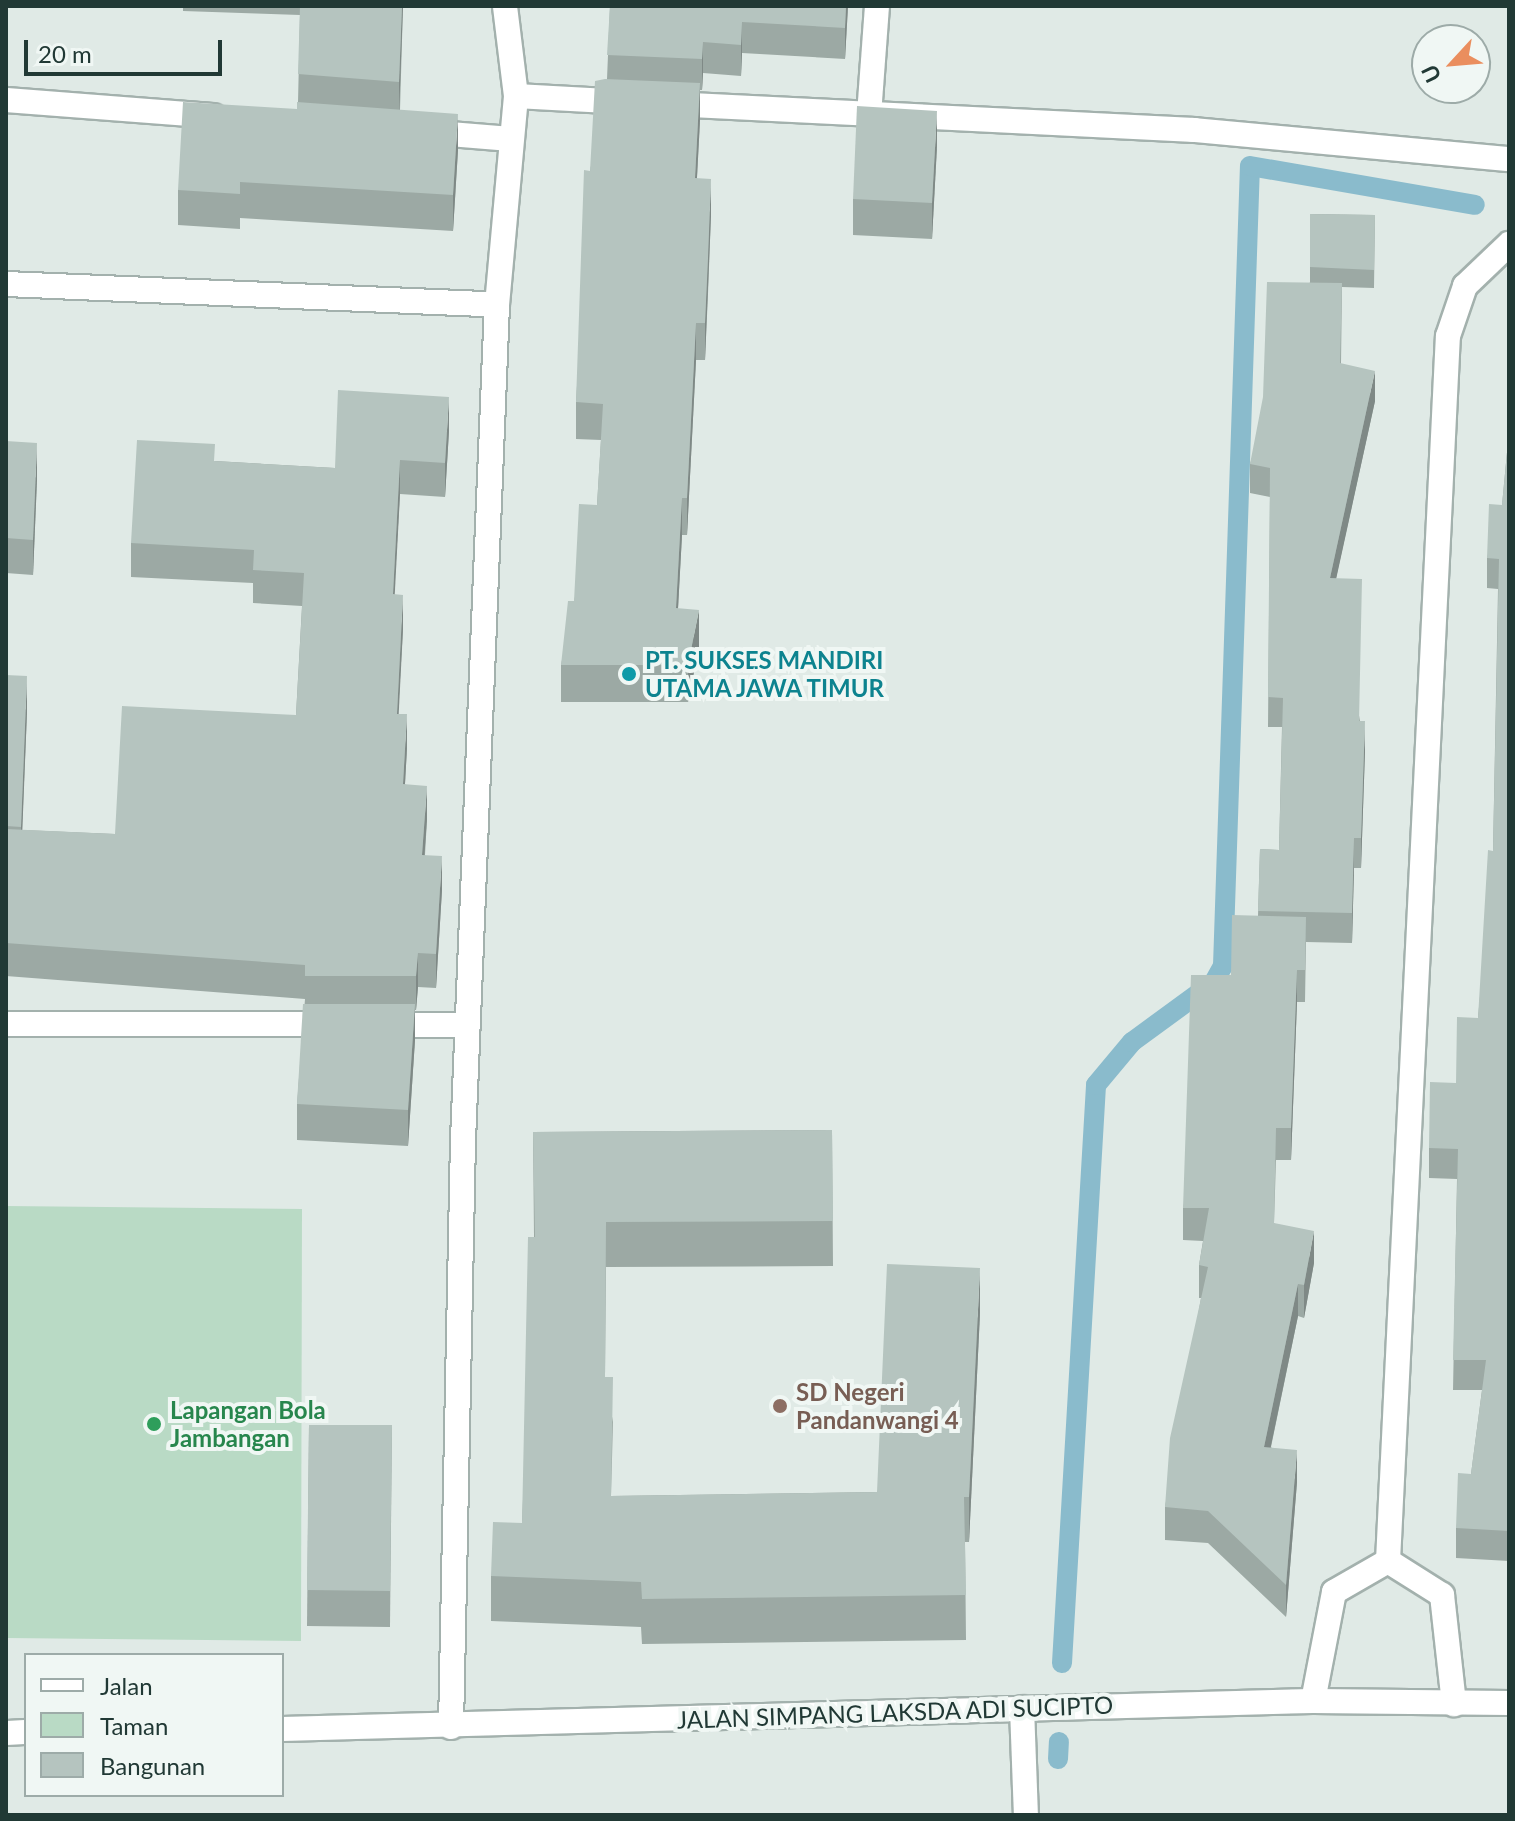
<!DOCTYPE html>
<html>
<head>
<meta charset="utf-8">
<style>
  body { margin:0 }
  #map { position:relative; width:1515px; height:1821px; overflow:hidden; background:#e0eae6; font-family:Lato,sans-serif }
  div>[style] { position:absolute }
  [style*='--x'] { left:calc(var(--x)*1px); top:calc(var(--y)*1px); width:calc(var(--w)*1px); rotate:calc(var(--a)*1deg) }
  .green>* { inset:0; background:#b9dac5 }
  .stream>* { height:20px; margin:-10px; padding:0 10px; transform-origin:10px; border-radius:10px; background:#8abbcc }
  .roads { filter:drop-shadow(2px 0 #a3b1ad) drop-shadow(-2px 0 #a3b1ad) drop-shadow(0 2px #a3b1ad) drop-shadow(0 -2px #a3b1ad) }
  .minor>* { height:24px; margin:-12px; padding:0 12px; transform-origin:12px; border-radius:12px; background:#fff }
  .tertiary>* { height:24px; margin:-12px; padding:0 12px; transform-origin:12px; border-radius:12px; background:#fff }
  .wall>* { inset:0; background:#9ca9a4 }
  .shaded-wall>* { inset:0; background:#7f8986 }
  .building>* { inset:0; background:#b5c4bf }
  .dots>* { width:22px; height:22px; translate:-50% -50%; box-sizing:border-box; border:4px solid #f0f7f4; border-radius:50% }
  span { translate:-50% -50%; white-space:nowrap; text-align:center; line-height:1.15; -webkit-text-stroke:8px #f0f7f4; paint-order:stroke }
  .culture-label { font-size:24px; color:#0d838f; font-weight:700 }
  .left { translate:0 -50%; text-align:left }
  .education-label { font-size:24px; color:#785e54; font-weight:700 }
  .leisure-label { font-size:24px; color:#27864d; font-weight:700 }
  .street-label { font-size:24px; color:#213935 }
  .frame { position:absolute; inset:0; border:8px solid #213935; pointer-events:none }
  .legend { position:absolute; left:24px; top:1653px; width:260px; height:144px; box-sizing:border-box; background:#f0f7f4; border:2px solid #9daba8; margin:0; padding:10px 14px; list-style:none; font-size:24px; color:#213935 }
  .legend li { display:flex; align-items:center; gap:16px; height:40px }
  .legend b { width:40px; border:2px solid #9daba8 }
  .north { position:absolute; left:1411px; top:24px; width:80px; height:80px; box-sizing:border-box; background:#f0f7f4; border:2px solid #9daba8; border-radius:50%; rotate:244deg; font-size:22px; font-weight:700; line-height:32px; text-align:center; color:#213935 }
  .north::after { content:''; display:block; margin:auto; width:28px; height:36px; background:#ea8e5e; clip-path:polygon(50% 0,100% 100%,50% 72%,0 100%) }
  .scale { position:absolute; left:24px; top:40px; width:198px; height:36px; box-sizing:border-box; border:4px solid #213935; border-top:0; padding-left:10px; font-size:24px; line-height:28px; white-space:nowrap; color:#213935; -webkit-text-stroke:6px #f0f7f4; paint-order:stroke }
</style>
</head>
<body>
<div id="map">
  <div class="green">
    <div style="clip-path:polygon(6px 1206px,302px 1209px,301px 1641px,6px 1638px)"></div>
  </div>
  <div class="stream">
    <div style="--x:1062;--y:1663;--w:579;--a:-86.63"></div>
    <div style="--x:1096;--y:1085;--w:56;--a:-50.1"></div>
    <div style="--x:1132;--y:1042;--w:102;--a:-36.2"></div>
    <div style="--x:1214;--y:982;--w:18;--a:-61"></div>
    <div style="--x:1223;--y:966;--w:800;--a:-88.07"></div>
    <div style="--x:1250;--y:166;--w:228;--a:9.8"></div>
    <div style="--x:1058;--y:1759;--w:17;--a:-87"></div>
  </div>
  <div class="roads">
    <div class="minor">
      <div style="--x:516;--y:96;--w:110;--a:3.1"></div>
      <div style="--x:6;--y:100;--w:208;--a:4.4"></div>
      <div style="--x:671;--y:104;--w:524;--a:2.85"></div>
      <div style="--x:1194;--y:130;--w:316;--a:5.3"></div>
      <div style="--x:869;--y:115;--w:109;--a:-85.8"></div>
      <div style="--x:425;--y:132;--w:86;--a:4.7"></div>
      <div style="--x:6;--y:284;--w:491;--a:2.4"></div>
      <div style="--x:6;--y:1024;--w:326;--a:0"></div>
      <div style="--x:384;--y:1025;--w:84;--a:0"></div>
      <div style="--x:1388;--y:1561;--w:1226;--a:-87.2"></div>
      <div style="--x:1448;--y:336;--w:53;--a:-71.2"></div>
      <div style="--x:1465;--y:286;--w:61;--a:-43.7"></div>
      <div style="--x:1388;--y:1561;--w:64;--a:32.2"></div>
      <div style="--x:1442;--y:1595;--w:110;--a:83.7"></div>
      <div style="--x:1313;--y:1701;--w:111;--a:-79.1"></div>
      <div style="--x:1334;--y:1592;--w:62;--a:-29.9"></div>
      <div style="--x:1022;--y:1708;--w:107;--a:87.9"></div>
      <div style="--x:451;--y:1727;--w:587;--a:-88.83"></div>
      <div style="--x:463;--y:1140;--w:836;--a:-87.67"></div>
      <div style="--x:497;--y:305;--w:210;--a:-84.8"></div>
      <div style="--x:516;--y:96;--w:91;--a:-97"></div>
    </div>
    <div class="tertiary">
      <div style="--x:282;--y:1729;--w:1031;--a:-1.56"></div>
      <div style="--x:1313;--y:1701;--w:196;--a:0.6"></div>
      <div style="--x:6;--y:1733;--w:20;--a:-3"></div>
    </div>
  </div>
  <div class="wall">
    <div style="clip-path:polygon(183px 6px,403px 6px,400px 110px,458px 150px,453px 231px,240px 218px,240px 229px,178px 225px,178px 190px,297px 109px,298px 102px,300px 15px,183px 11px)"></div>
    <div style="clip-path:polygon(610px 6px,848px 6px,845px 59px,742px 53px,741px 76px,703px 73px,702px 90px,700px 90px,700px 120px,697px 178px,711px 215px,708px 294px,705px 360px,696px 360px,687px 535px,682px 535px,678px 609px,699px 647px,688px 702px,561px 702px,561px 665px,574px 601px,597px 505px,601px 440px,576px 439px,576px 402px,590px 171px,607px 79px)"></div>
    <div style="clip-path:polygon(937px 146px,932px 239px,853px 235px,853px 199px)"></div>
    <div style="clip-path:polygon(1310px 214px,1375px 215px,1374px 288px,1342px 287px,1341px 364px,1375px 401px,1336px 578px,1365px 751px,1361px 868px,1354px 868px,1352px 943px,1306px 942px,1305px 1002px,1297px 1002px,1291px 1160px,1276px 1160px,1274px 1223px,1314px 1263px,1304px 1318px,1298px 1316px,1271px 1447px,1297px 1482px,1286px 1617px,1208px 1543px,1165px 1540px,1165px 1507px,1201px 1298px,1199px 1298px,1199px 1265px,1203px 1241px,1183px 1240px,1183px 1208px,1231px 975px,1258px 916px,1260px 849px,1279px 850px,1282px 727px,1268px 727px,1270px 497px,1250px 493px,1250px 464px,1310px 282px)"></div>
    <div style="clip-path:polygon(449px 431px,445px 497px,400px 494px,394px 594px,403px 629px,398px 714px,407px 748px,405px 784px,427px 819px,425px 855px,442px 890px,436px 988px,418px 987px,416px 1010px,415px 1010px,415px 1040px,408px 1146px,297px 1140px,297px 1104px,305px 999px,6px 976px,6px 675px,27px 712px,22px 830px,115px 834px,296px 715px,302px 606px,253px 603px,253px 583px,131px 577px,131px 543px,215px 461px,335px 468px)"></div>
    <div style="clip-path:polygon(1509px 431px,1509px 1561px,1456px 1558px,1456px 1528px,1471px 1474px,1482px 1390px,1453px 1390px,1457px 1179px,1429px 1178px,1429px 1148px,1456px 1083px,1478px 1018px,1493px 851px,1498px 589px,1487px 588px,1487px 558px,1502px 505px)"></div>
    <div style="clip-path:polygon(6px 441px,37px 479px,33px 575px,6px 573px)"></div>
    <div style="clip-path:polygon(832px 1130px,833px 1266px,606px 1267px,605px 1377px,613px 1422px,611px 1496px,877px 1492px,980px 1313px,969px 1542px,965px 1542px,966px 1640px,642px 1644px,641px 1627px,491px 1621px,491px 1576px,522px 1523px,534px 1237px,533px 1132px)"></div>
    <div style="clip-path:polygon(309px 1425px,392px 1425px,390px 1627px,307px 1626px)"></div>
  </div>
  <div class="shaded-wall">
    <div style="clip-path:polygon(402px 6px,403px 6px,399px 115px,399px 82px)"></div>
    <div style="clip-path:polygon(846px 6px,848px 6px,845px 59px,845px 28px)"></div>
    <div style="clip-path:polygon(742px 22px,742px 53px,741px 76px,741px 45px)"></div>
    <div style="clip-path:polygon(703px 42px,703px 73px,702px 90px,702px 59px)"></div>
    <div style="clip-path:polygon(700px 83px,700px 120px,695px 214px,695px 178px)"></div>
    <div style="clip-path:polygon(937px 111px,937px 146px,932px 239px,932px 203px)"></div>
    <div style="clip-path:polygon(458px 114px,458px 150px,453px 231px,453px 195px)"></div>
    <div style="clip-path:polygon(711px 179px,711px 215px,705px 360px,705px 323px)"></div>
    <div style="clip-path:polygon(696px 323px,696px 360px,687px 535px,687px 498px)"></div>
    <div style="clip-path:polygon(1375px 371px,1375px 401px,1330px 607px,1330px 578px)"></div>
    <div style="clip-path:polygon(449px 397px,449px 431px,445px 497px,445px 463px)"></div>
    <div style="clip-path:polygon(37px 443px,37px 479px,33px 575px,33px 540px)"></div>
    <div style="clip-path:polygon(400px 460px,400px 494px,393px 628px,393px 594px)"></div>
    <div style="clip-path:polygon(682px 498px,682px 535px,676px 645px,676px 608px)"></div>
    <div style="clip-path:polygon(403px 595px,403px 629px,397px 747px,397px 714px)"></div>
    <div style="clip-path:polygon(699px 610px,699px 647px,688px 702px,688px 665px)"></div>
    <div style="clip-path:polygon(27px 676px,27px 712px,21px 863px,21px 827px)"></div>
    <div style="clip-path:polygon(407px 714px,407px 748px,403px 818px,403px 784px)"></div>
    <div style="clip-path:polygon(1365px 721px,1365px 751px,1361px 868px,1361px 838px)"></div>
    <div style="clip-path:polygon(427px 786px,427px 819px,422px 889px,422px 855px)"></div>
    <div style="clip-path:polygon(1354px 838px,1354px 868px,1352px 943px,1352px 913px)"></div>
    <div style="clip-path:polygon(442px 856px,442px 890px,436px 988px,436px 954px)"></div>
    <div style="clip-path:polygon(418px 953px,418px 987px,416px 1010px,416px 976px)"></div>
    <div style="clip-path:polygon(1297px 970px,1297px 1002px,1291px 1160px,1291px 1128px)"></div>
    <div style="clip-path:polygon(415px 1004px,415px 1040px,408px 1146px,408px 1110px)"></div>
    <div style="clip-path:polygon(1314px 1231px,1314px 1263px,1304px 1318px,1304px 1285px)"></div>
    <div style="clip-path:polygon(980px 1268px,980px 1313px,969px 1542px,969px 1497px)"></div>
    <div style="clip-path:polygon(1298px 1284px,1298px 1316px,1264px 1479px,1264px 1447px)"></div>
    <div style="clip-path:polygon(1297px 1450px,1297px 1482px,1286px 1617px,1286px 1585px)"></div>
  </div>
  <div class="building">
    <div style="clip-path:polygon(300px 6px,402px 6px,399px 82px,298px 74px)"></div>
    <div style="clip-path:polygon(610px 6px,846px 6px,845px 28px,742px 22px,741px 45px,703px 42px,702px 59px,607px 55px)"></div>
    <div style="clip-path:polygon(605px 79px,700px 83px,695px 178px,711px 179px,708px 258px,705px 323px,696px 323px,687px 498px,682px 498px,676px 608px,699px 610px,688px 665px,561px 665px,568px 601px,574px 601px,579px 504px,597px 505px,603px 404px,576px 402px,584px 170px,590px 171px,595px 81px)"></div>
    <div style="clip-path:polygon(183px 102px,297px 109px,297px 102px,458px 114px,453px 195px,240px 182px,240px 194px,178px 190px)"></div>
    <div style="clip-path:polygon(857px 106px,937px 111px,932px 203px,853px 199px)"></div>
    <div style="clip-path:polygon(1310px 214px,1375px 215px,1374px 270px,1310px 267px)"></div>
    <div style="clip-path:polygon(1267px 282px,1342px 283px,1340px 363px,1375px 371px,1330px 578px,1362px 579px,1359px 721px,1365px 721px,1361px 838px,1354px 838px,1352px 913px,1258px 911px,1260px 849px,1279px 850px,1283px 698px,1268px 697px,1270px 468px,1250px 464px,1263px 397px)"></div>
    <div style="clip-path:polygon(338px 390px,449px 397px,445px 463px,400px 460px,393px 594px,403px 595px,397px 714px,407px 714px,403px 784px,427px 786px,422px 855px,442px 856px,436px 954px,418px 953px,416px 976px,305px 976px,305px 965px,6px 943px,6px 829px,115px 834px,122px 706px,296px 715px,304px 573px,253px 570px,254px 550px,131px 543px,137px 440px,215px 444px,214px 461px,335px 468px)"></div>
    <div style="clip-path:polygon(1509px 431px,1509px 1531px,1456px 1528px,1458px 1473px,1471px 1474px,1486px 1360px,1453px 1360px,1458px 1149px,1429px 1148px,1430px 1082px,1456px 1083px,1457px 1017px,1478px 1018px,1488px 850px,1493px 851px,1499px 559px,1487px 558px,1489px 504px,1502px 505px)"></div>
    <div style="clip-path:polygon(6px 441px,37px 443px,33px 540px,6px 538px)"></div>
    <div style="clip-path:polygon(6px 675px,27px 676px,21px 827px,6px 826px)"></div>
    <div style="clip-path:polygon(1232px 915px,1306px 917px,1305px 970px,1297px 970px,1291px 1128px,1276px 1128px,1274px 1223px,1314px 1231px,1304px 1285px,1298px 1284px,1264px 1447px,1297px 1450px,1286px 1585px,1208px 1511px,1165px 1507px,1170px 1438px,1208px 1267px,1199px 1265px,1209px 1208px,1183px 1208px,1191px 975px,1231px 975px)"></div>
    <div style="clip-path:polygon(303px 1004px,415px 1004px,408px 1110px,297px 1104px)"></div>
    <div style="clip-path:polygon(832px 1130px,833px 1221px,606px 1222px,605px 1377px,613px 1377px,611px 1496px,877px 1492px,887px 1264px,980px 1268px,969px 1497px,964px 1497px,966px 1595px,642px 1599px,641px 1582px,491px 1576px,493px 1522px,522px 1523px,528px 1237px,535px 1237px,533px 1132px)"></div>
    <div style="clip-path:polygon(309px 1425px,392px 1425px,390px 1591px,307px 1590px)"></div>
  </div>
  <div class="dots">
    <div style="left:629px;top:674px;background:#0f9aa8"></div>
    <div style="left:780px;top:1406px;background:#8d6e63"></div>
    <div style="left:154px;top:1424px;background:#2e9e5b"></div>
  </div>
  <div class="culture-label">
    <span class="left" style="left:645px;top:674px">PT. SUKSES MANDIRI<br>UTAMA JAWA TIMUR</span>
  </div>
  <div class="education-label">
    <span class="left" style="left:796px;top:1406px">SD Negeri<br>Pandanwangi 4</span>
  </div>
  <div class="leisure-label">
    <span class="left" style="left:170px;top:1424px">Lapangan Bola<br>Jambangan</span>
  </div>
  <div class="street-label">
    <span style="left:895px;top:1712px;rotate:-2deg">JALAN SIMPANG LAKSDA ADI SUCIPTO</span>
  </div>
  <div class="frame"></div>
  <ul class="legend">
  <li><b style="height:10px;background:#fff"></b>Jalan</li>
  <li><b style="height:22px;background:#b9dac5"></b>Taman</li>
  <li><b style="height:22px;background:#b5c4bf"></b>Bangunan</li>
  </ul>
  <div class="north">U</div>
  <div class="scale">20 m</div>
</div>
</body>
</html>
